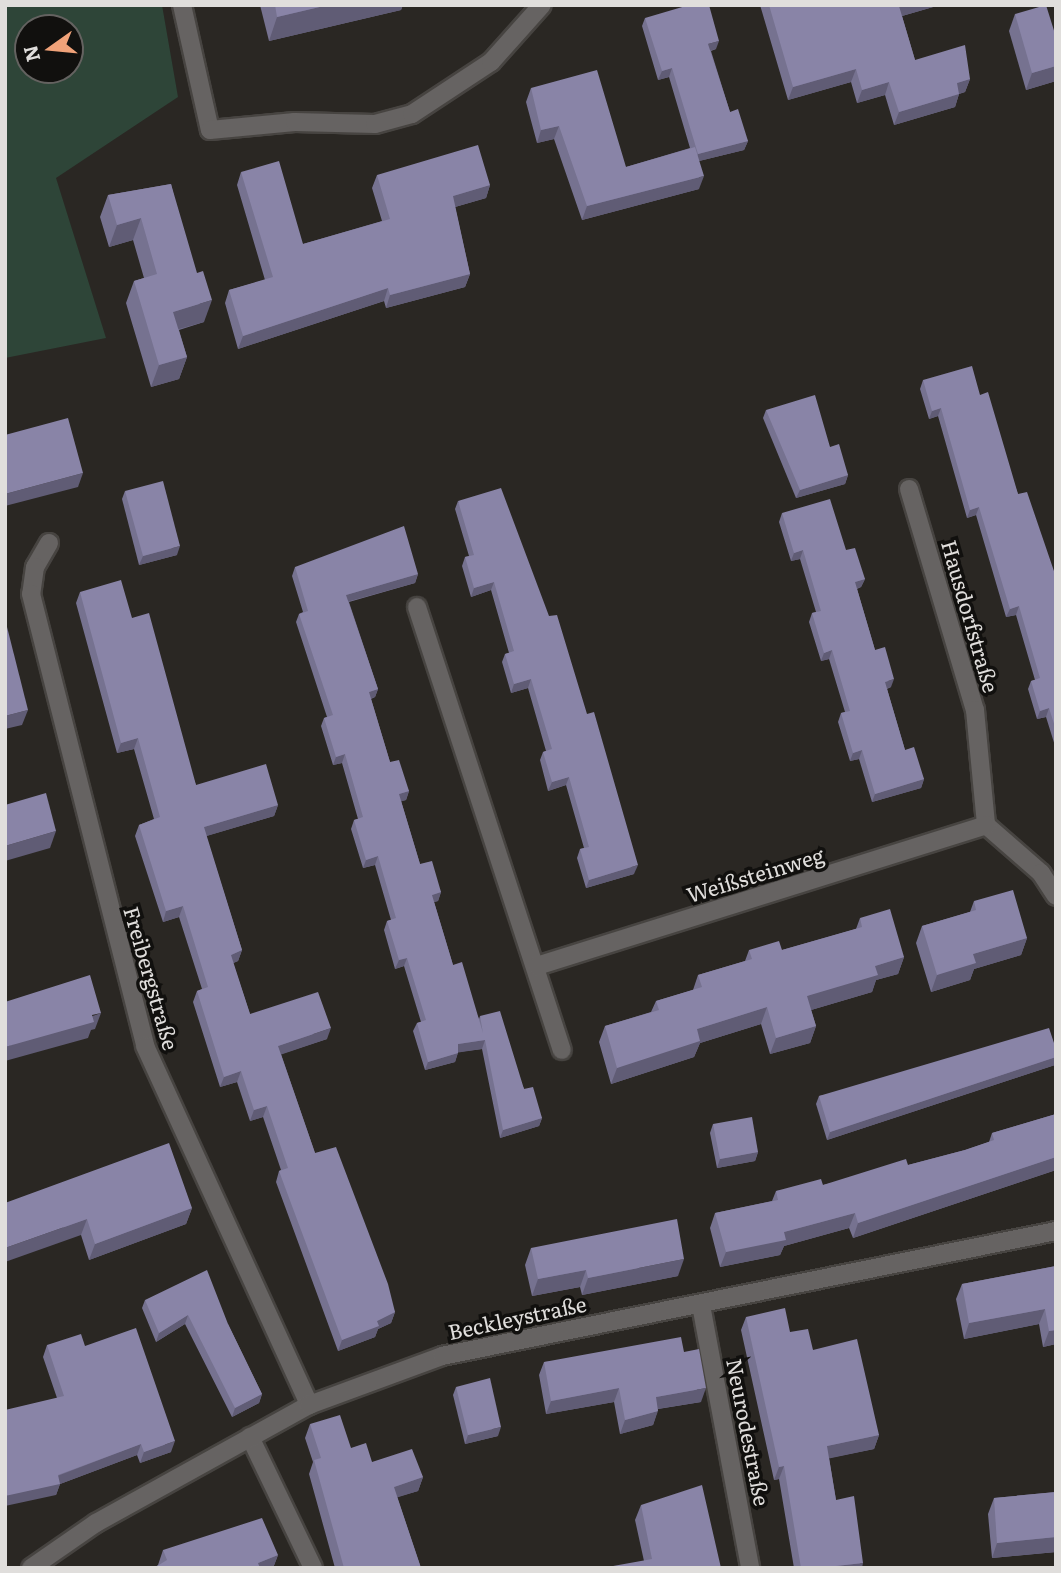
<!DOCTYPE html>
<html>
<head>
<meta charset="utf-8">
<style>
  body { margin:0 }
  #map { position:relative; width:1061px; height:1573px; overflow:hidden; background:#2a2723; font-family:Literata,serif }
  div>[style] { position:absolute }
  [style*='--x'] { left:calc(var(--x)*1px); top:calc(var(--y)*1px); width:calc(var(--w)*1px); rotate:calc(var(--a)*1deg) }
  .green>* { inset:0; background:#2e4538 }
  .roads { filter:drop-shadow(2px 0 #474441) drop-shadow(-2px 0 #474441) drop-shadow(0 2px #474441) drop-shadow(0 -2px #474441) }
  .street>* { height:18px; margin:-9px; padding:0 9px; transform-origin:9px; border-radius:9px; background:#666362 }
  .wall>* { inset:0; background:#767290 }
  .shaded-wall>* { inset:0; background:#605c75 }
  .building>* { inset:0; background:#8984a7 }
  span { translate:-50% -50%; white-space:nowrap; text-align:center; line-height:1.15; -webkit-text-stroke:7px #11100e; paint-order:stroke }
  .street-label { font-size:21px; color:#e0dedc }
  .frame { position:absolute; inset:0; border:7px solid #e0dedc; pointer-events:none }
  .north { position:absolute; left:14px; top:14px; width:70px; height:70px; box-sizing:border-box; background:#11100e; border:2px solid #646260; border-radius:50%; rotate:255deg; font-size:19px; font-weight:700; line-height:28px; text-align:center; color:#e0dedc }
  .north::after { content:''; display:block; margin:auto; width:24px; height:32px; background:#f0a279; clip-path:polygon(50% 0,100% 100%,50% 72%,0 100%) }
</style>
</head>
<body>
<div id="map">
  <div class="green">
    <div style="clip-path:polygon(evenodd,5px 5px,162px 5px,178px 97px,56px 178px,106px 338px,5px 358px,5px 5px,28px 28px,70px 28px,70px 70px,28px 70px,28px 28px)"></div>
  </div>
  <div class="roads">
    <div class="street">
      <div style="--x:182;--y:5;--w:128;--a:77.4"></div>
      <div style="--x:210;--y:130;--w:85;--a:-5.4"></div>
      <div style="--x:295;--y:122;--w:80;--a:1.4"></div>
      <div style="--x:375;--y:124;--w:38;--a:-15"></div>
      <div style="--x:412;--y:114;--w:95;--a:-33.4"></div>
      <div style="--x:491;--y:62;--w:76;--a:-48.2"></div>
      <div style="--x:909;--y:489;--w:231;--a:73.4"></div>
      <div style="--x:975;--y:710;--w:116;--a:84.5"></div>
      <div style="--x:986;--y:825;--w:73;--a:41.1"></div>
      <div style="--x:1041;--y:873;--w:27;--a:57"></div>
      <div style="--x:49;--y:543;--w:28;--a:120"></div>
      <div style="--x:35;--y:567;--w:27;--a:98"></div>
      <div style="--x:31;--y:594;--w:466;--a:75.8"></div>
      <div style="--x:145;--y:1046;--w:395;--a:65.4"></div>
      <div style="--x:417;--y:607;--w:466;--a:71.9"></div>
      <div style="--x:537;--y:966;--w:471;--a:-17.4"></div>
      <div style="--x:701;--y:1305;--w:268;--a:79.4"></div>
      <div style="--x:250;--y:1437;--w:145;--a:64.3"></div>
      <div style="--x:31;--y:1568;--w:79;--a:-34.7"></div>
      <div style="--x:96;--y:1523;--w:244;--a:-29"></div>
      <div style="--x:309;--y:1405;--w:142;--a:-20.2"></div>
      <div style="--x:442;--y:1356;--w:627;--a:-11.51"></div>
    </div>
  </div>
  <div class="wall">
    <div style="clip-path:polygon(260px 5px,403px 5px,401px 10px,269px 41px)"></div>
    <div style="clip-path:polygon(760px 5px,940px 5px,902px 16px,915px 60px,970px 79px,965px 92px,959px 94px,955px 107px,894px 125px,885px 95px,857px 103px,851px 82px,788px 100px)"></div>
    <div style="clip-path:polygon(1015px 14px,1056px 37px,1056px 81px,1026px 90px,1009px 31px)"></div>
    <div style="clip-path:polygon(645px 18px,716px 49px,711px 51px,730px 112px,748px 141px,744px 150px,699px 161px,699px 189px,582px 220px,554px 139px,537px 143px,526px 102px,531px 88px,626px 167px,690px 148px,669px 77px,658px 80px,642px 26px)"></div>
    <div style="clip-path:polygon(241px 172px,303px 244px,382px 221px,372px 188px,377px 175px,490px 185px,486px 198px,455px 207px,470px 274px,465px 287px,386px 308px,384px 301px,238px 349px,225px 303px,229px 290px,265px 280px,237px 185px)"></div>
    <div style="clip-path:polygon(171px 184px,204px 322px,179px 330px,187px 357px,179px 379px,151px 387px,126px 303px,134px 281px,144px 278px,133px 240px,109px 247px,100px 217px,108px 195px)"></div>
    <div style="clip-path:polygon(923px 380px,980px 395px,1018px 494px,1056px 577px,1056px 749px,1046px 717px,1037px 719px,1028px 689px,1031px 681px,1035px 680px,1016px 615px,1006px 617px,976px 515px,967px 518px,938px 416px,929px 419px,920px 389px)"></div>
    <div style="clip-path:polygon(766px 410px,830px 447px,848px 475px,845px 484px,796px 498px,763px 418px)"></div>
    <div style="clip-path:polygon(125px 491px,177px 555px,139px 565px,122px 499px)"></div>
    <div style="clip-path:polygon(458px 501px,634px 874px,586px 888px,577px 858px,580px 849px,584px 848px,566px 785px,548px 791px,540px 760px,543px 752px,546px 751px,528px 688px,511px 693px,502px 662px,505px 654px,509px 653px,491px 590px,471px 597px,462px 566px,465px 557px,469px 556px,455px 509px)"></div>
    <div style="clip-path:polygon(782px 513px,846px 550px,865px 579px,861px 587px,857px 589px,875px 650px,891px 687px,887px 689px,905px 750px,924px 779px,921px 788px,872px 802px,859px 759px,850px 761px,838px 722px,841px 713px,845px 712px,829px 659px,821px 661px,809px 622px,812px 613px,816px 612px,800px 559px,791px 561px,779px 522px)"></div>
    <div style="clip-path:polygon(295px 567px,418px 574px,415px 583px,349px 602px,378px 689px,375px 697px,371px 699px,390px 762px,409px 791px,406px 800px,401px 801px,420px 864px,441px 892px,438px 901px,434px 902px,453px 965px,479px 1019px,480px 1016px,542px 1118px,539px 1126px,500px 1138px,482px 1049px,458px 1052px,455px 1062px,425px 1070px,413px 1031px,417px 1023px,421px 1022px,404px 966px,395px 969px,384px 930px,387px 921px,391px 920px,375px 865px,363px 868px,351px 829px,354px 820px,358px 819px,342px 763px,333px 765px,321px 726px,324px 718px,327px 717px,296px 622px,299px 614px,303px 612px,292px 576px)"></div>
    <div style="clip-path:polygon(80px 592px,132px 618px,196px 785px,278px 805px,274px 816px,206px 836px,242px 950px,238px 961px,233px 963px,250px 1014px,327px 1039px,281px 1054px,315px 1153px,395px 1312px,391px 1323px,378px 1329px,375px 1337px,338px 1351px,276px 1182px,279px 1171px,281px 1170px,263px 1117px,250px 1121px,237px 1082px,220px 1087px,193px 1002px,197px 991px,202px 989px,179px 917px,163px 922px,135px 836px,139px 825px,154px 819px,134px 749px,117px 753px,76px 603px)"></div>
    <div style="clip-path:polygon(974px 901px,1027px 938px,1021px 955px,974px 969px,970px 980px,931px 992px,916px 943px,922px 926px,970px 912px)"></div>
    <div style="clip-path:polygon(860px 918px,904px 957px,898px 974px,876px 980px,872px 992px,811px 1010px,816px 1026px,810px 1043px,770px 1054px,761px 1024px,700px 1043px,694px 1057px,611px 1084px,599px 1042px,605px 1026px,651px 1012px,656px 1001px,693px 990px,698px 975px,745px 961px,749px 950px,782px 950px,856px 929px)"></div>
    <div style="clip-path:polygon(1056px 1049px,1055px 1065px,827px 1140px,816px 1104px,819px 1096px)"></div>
    <div style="clip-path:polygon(1056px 1114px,1056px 1170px,853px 1238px,849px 1228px,784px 1246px,780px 1255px,720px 1267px,710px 1228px,715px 1213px,772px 1201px,776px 1191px,823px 1185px,908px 1165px,965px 1150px,989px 1142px,992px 1133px)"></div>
    <div style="clip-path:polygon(713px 1124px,758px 1152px,755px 1161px,717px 1168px,710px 1133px)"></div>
    <div style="clip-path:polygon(5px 1203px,192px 1208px,186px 1224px,89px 1260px,81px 1235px)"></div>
    <div style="clip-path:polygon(531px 1248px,678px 1276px,582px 1295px,580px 1287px,532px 1296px,525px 1265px)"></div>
    <div style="clip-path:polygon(1056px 1266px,1056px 1344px,1043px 1347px,1039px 1324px,964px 1339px,956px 1299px,962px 1284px)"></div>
    <div style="clip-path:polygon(145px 1300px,228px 1324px,262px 1394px,259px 1403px,232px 1417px,185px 1324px,156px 1342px,142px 1308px)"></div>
    <div style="clip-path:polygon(746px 1317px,790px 1332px,813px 1350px,879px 1435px,874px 1449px,829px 1458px,836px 1500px,862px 1568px,794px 1568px,779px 1479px,774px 1480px,741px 1330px)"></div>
    <div style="clip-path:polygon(47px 1345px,85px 1346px,171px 1452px,140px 1463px,137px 1455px,60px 1484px,56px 1495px,57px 1398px,43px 1357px)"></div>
    <div style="clip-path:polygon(684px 1352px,701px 1402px,658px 1409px,653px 1425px,620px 1434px,614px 1402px,546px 1414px,539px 1375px,544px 1362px)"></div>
    <div style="clip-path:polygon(456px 1387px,498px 1436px,465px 1444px,453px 1395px)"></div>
    <div style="clip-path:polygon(310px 1424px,351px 1448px,372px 1462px,423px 1477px,418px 1491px,397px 1497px,421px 1568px,335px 1568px,309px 1474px,313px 1462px,305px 1438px)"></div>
    <div style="clip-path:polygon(1056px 1492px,1056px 1552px,992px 1558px,988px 1514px,994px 1498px)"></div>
    <div style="clip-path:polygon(641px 1505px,721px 1568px,644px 1561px,635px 1520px)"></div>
    <div style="clip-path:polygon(163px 1550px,278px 1555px,273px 1568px,154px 1568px,158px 1565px)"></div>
  </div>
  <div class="shaded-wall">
    <div style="clip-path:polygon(328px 5px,403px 5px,401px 10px,269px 41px,277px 17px)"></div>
    <div style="clip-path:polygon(901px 5px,940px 5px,895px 18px,899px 6px)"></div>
    <div style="clip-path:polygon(719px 41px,716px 49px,705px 52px,708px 44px)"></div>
    <div style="clip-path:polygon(1056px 66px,1056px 81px,1026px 90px,1032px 73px)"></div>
    <div style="clip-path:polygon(672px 68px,669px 77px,658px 80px,662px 71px)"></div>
    <div style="clip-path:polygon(856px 69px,851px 82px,788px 100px,793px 87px)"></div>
    <div style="clip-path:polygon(970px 79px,965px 92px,952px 96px,957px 83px)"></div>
    <div style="clip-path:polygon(889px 82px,885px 95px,857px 103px,862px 90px)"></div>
    <div style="clip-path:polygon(959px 94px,955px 107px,894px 125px,899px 112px)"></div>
    <div style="clip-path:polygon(559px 126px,554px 139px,537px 143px,541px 130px)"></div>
    <div style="clip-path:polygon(748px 141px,744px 150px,695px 162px,698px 154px)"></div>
    <div style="clip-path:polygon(704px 176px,699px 189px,582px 220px,587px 206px)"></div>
    <div style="clip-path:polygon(490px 185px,486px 198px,448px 209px,453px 196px)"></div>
    <div style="clip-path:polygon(141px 218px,133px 240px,109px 247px,117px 225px)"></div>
    <div style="clip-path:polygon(470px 274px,465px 287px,386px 308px,390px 295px)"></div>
    <div style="clip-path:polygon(388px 288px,384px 301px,238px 349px,243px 336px)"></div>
    <div style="clip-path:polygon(212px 300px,204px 322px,165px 333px,173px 312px)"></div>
    <div style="clip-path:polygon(187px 357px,179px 379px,151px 387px,159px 365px)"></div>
    <div style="clip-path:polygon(941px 408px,938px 416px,929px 419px,932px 411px)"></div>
    <div style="clip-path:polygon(83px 473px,78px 487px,5px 506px,5px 494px)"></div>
    <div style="clip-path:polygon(848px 475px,845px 484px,796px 498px,800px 490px)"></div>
    <div style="clip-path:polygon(979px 507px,976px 515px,967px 518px,970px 510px)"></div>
    <div style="clip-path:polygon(180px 546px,177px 555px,139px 565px,143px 556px)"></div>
    <div style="clip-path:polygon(803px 550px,800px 559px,791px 561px,794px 553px)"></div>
    <div style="clip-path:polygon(418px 574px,415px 583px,343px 603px,346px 595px)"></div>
    <div style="clip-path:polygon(865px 579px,861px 587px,852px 590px,855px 582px)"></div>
    <div style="clip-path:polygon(494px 582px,491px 590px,471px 597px,474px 588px)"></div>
    <div style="clip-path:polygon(1019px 606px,1016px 615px,1006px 617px,1010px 609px)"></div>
    <div style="clip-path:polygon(832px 650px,829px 659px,821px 661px,824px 653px)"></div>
    <div style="clip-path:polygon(531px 679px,528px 688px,511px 693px,514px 684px)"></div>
    <div style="clip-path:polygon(894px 679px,891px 687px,882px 690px,885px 682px)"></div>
    <div style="clip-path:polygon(378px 689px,375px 697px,366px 700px,369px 692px)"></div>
    <div style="clip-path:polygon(1049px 708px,1046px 717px,1037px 719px,1040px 711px)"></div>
    <div style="clip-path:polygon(28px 710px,22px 725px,5px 729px,5px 716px)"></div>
    <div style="clip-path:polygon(138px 738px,134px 749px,117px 753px,121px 743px)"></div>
    <div style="clip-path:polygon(862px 750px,859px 759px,850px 761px,853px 753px)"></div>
    <div style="clip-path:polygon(345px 754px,342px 763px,333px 765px,336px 757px)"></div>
    <div style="clip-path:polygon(569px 777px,566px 785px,548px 791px,552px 782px)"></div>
    <div style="clip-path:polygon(924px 779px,921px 788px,872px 802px,875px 794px)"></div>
    <div style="clip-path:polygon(409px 791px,406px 800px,396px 803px,399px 794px)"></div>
    <div style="clip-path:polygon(278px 805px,274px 816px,200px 838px,204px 827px)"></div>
    <div style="clip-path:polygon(56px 831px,50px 848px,5px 861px,5px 846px)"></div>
    <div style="clip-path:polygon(378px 856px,375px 865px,363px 868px,366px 860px)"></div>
    <div style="clip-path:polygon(638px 865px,634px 874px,586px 888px,589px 880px)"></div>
    <div style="clip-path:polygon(441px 892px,438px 901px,429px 903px,432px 895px)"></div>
    <div style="clip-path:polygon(183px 906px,179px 917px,163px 922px,166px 911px)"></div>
    <div style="clip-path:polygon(1027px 938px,1021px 955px,974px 969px,970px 980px,931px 992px,937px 975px,973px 954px)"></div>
    <div style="clip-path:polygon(242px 950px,238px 961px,227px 966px,231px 955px)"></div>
    <div style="clip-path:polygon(904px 957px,898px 974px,876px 980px,872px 992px,801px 1013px,807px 996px,875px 966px)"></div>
    <div style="clip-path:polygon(407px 958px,404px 966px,395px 969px,399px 960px)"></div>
    <div style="clip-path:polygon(767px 1007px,761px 1024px,700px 1043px,694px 1057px,611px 1084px,617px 1068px,697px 1029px)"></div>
    <div style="clip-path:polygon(101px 1013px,95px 1029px,91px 1030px,88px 1038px,5px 1061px,5px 1047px)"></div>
    <div style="clip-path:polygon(816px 1026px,810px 1043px,770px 1054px,776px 1038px)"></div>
    <div style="clip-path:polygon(331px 1028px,327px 1039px,274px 1057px,278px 1046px)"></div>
    <div style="clip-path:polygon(485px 1040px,482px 1049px,455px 1053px,458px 1044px)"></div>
    <div style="clip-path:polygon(458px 1053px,455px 1062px,425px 1070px,428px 1062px)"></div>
    <div style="clip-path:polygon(1056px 1057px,1055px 1065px,827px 1140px,830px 1132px)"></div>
    <div style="clip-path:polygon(241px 1071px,237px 1082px,220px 1087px,224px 1077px)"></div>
    <div style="clip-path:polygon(267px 1106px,263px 1117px,250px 1121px,254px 1110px)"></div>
    <div style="clip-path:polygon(542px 1118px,539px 1126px,500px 1138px,503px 1130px)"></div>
    <div style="clip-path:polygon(758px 1152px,755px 1161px,717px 1168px,720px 1159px)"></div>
    <div style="clip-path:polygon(1056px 1157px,1056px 1170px,853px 1238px,858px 1223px)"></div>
    <div style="clip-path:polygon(192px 1208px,186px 1224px,89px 1260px,95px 1244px)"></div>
    <div style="clip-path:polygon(855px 1213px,849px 1228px,784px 1246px,780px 1255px,720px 1267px,726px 1252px,784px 1232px)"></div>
    <div style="clip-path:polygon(87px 1219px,81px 1235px,5px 1262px,5px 1248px)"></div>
    <div style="clip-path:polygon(684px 1259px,678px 1276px,582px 1295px,588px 1278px)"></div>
    <div style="clip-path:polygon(586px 1270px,580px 1287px,532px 1296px,538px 1279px)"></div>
    <div style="clip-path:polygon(1045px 1309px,1039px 1324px,964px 1339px,969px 1323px)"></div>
    <div style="clip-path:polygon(395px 1312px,391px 1323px,378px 1329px,375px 1337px,338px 1351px,342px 1340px,377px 1321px)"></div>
    <div style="clip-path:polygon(188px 1315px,185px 1324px,156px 1342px,159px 1333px)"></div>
    <div style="clip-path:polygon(1056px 1330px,1056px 1344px,1043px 1347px,1049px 1331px)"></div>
    <div style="clip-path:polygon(619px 1388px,614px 1402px,546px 1414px,551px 1401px)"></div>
    <div style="clip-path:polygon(706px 1388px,701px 1402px,651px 1410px,656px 1397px)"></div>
    <div style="clip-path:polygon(262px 1394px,259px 1403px,232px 1417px,235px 1408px)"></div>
    <div style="clip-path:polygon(658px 1411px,653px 1425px,620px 1434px,625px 1420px)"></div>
    <div style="clip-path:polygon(501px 1427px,498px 1436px,465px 1444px,468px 1435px)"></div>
    <div style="clip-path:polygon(879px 1435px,874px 1449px,822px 1460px,827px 1446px)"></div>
    <div style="clip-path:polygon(175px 1441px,171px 1452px,140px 1463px,144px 1452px)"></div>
    <div style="clip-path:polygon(141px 1444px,137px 1455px,60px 1484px,56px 1495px,5px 1506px,5px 1496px)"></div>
    <div style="clip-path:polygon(784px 1466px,779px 1479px,774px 1480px,779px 1467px)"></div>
    <div style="clip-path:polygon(423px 1477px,418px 1491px,389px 1500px,394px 1487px)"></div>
    <div style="clip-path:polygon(1056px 1537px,1056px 1552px,992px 1558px,997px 1543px)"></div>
    <div style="clip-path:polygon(278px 1555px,273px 1568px,257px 1568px,258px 1563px)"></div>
    <div style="clip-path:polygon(863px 1563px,862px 1568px,836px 1568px,836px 1566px)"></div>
  </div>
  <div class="building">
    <div style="clip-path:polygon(275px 5px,328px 5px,277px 17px)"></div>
    <div style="clip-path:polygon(689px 5px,709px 5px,719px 41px,708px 44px,730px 112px,738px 109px,748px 141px,698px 154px,672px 68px,662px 71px,645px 18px)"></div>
    <div style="clip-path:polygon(769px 5px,901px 5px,899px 6px,915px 60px,965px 45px,970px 79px,957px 83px,959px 94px,899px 112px,889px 82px,862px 90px,856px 69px,793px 87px)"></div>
    <div style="clip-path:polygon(1046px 5px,1056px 37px,1056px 66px,1032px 73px,1015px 14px)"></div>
    <div style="clip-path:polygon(597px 70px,626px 167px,695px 147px,704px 176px,587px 206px,559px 126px,541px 130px,531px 88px)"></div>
    <div style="clip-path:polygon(478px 145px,490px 185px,453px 196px,470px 274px,390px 295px,388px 288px,243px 336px,229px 290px,273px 277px,241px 172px,279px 161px,303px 244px,390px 219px,377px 175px)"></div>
    <div style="clip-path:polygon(171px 184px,197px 273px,203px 271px,212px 300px,173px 312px,187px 357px,159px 365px,134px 281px,157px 274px,141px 218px,117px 225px,108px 195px)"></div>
    <div style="clip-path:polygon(972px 366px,980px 395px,988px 392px,1018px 494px,1027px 492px,1056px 577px,1056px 730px,1049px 708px,1040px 711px,1031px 681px,1040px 678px,1019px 606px,1010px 609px,979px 507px,970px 510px,941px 408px,932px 411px,923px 380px)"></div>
    <div style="clip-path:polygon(815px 395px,830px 447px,839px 444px,848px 475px,800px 490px,766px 410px)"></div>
    <div style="clip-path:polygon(68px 418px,83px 473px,5px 494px,5px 435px)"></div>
    <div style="clip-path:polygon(163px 481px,180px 546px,143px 556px,125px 491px)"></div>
    <div style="clip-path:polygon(501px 488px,549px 616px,557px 615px,587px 714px,594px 712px,638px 865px,589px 880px,580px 849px,589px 847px,569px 777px,552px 782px,543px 752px,552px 749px,531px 679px,514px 684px,505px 654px,514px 651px,494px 582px,474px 588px,465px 557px,474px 555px,458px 501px)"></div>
    <div style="clip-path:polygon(830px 499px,846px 550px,855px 548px,865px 579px,855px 582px,875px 650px,885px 647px,894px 679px,885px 682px,905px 750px,914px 747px,924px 779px,875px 794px,862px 750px,853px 753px,841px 713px,850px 711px,832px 650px,824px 653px,812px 613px,821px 611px,803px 550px,794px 553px,782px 513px)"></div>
    <div style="clip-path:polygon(404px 526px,418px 574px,346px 595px,378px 689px,369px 692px,390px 762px,399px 760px,409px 791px,399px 794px,420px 864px,432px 861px,441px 892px,432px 895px,453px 965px,462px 962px,483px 1033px,480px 1016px,500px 1011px,524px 1089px,533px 1087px,542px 1118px,503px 1130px,485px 1040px,458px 1044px,458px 1053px,428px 1062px,417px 1023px,426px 1020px,407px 958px,399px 960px,387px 921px,396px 918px,378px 856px,366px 860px,354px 820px,363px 817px,345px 754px,336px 757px,324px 718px,333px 715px,299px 614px,308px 611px,295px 567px)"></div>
    <div style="clip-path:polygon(121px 580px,132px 618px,149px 613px,196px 785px,266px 764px,278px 805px,204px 827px,242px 950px,231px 955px,250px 1014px,318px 992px,331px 1028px,278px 1046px,315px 1153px,336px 1147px,388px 1284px,395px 1312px,377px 1321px,379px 1326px,342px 1340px,279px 1171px,288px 1168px,267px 1106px,254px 1110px,241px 1071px,224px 1077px,197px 991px,208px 987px,183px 906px,166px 911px,139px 825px,160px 817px,138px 738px,121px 743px,80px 592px)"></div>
    <div style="clip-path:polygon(5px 619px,28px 710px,5px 716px)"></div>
    <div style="clip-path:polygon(46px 793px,56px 831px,5px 846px,5px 805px)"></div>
    <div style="clip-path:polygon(1013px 890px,1027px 938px,973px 954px,976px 963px,937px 975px,922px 926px,976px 910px,974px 901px)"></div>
    <div style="clip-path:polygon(890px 909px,904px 957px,875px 966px,878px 975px,807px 996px,816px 1026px,776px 1038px,767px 1007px,697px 1029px,700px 1041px,617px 1068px,605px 1026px,659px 1010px,656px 1001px,702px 987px,698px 975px,752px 959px,749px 950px,779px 941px,782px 950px,862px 927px,860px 918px)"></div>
    <div style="clip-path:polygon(90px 975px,101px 1013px,92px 1015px,94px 1022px,5px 1047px,5px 1002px)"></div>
    <div style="clip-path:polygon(1049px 1028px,1056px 1049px,1056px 1057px,830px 1132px,819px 1096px)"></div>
    <div style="clip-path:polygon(1056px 1114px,1056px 1157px,858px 1223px,855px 1213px,784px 1232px,786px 1240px,726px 1252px,715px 1213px,778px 1200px,776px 1191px,821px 1179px,823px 1185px,906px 1159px,908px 1165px,965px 1150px,994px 1140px,992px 1133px)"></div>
    <div style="clip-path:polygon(752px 1117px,758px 1152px,720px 1159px,713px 1124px)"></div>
    <div style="clip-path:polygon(169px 1143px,192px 1208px,95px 1244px,87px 1219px,5px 1248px,5px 1203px)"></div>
    <div style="clip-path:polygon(677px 1219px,684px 1259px,588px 1278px,586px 1270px,538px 1279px,531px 1248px)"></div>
    <div style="clip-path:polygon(1056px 1266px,1056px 1330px,1049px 1331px,1045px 1309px,969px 1323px,962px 1284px)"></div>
    <div style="clip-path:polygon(207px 1270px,228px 1324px,262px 1394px,235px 1408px,188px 1315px,159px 1333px,145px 1300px)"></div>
    <div style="clip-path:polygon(785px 1308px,790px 1332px,808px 1329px,813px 1350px,857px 1339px,879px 1435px,827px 1446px,836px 1500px,854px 1496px,863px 1563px,836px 1566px,837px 1568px,801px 1568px,784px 1466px,779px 1467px,746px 1317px)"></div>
    <div style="clip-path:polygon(136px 1328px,175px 1441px,144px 1452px,141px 1444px,58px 1475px,60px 1484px,5px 1496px,5px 1410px,64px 1396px,47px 1345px,81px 1334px,85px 1346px)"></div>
    <div style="clip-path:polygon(681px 1337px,684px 1352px,699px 1349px,706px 1388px,656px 1397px,658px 1411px,625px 1420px,619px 1388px,551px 1401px,544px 1362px)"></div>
    <div style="clip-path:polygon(490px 1378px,501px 1427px,468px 1435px,456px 1387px)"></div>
    <div style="clip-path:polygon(340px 1415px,351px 1448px,366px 1443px,372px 1462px,412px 1449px,423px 1477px,394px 1487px,421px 1568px,344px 1568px,314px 1460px,321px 1458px,310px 1424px)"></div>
    <div style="clip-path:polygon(702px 1485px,721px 1568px,602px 1568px,652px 1559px,641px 1505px)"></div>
    <div style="clip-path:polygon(1056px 1492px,1056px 1537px,997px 1543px,994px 1498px)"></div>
    <div style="clip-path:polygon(262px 1518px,278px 1555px,258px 1563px,260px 1568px,154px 1568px,167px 1560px,163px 1550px)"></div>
  </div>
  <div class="street-label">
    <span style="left:971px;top:616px;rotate:74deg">Hausdorfstraße</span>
    <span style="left:755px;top:874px;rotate:-17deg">Weißsteinweg</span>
    <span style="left:152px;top:978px;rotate:74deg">Freibergstraße</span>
    <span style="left:517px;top:1317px;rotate:-12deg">Beckleystraße</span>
    <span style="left:749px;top:1432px;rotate:79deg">Neurodestraße</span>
  </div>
  <div class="frame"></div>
  <div class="north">N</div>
</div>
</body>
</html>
